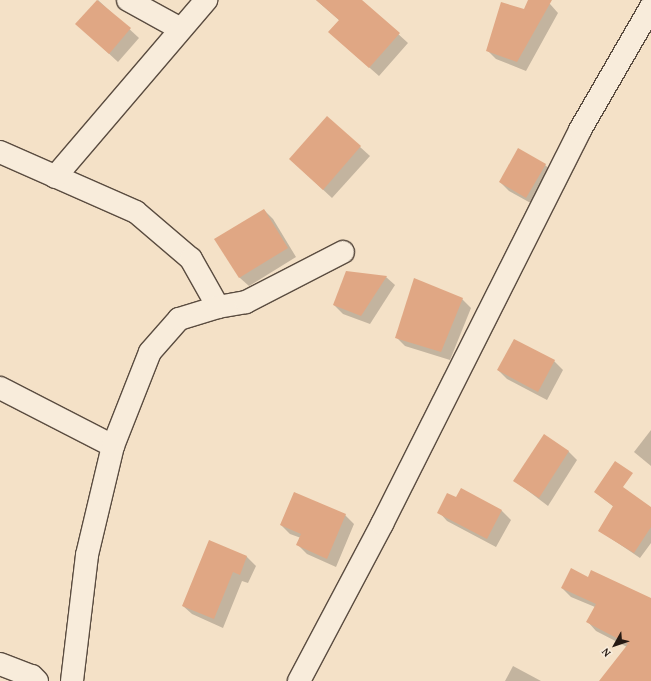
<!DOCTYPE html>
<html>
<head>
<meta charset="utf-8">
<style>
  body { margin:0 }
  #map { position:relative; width:651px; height:681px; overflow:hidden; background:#f4e1c7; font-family:"Gentium Book Plus",serif }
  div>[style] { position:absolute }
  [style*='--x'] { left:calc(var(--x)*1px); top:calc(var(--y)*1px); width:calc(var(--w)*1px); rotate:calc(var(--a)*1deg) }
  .shadow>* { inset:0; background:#0003 }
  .building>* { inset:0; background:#e0a784 }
  .roads { filter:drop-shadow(1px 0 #5a4c40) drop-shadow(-1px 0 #5a4c40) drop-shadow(0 1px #5a4c40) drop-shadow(0 -1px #5a4c40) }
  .street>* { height:22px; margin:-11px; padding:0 11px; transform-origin:11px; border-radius:11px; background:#f8ecdb }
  span { translate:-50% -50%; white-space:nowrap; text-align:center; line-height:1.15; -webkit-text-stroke:3px #f8ecdb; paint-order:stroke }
  .north { position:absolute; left:595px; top:625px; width:40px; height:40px; -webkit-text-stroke:3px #f8ecdb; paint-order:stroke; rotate:230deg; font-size:11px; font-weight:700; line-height:16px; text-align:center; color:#261a13 }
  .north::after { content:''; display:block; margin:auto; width:14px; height:18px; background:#261a13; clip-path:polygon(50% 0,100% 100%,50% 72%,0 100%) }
</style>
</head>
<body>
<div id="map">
  <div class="shadow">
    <div style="clip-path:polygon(98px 0,139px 38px,118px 62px,77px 24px)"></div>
    <div style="clip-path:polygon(316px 0,361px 0,408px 43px,379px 76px,338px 40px,339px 20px)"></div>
    <div style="clip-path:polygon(529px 0,550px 4px,558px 13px,526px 71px,496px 59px,487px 50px,525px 11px)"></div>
    <div style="clip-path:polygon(327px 117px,370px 156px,332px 198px,290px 159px)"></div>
    <div style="clip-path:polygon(545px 165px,554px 173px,536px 206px,509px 191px,500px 182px)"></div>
    <div style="clip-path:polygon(264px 210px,273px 219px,296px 257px,249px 286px,240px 278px,216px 239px)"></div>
    <div style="clip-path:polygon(386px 277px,395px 285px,370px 324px,343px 314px,334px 305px)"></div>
    <div style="clip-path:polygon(462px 299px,471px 308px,450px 360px,405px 346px,396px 337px)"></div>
    <div style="clip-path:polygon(554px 361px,563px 370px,547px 400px,507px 379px,498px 370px)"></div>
    <div style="clip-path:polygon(651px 430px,651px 466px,634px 452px)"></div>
    <div style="clip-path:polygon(568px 451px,577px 460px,548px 506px,515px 481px)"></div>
    <div style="clip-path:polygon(461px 490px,502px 511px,511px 520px,496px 547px,447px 521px,439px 512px,457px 498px)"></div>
    <div style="clip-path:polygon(595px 492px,651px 509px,651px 543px,640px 558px,600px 531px,614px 507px)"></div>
    <div style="clip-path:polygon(345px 515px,354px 524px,336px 567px,307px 554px,298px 545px,301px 538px,290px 534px,281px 525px)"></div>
    <div style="clip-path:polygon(210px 542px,247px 557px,256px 566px,248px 583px,242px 581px,223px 628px,192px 614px,183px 606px)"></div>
    <div style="clip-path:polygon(588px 578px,651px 599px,651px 681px,596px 681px,600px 681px,627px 647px,596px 631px,588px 622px,595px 607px,571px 597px,562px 588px)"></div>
    <div style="clip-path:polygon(513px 666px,541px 681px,505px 681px)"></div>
  </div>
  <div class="building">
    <div style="clip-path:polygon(97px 0,131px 28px,109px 54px,75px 24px)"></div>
    <div style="clip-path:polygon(316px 0,362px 0,400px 33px,369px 68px,328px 32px,339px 20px)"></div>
    <div style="clip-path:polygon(528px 0,552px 0,517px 62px,486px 51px,501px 2px,524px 9px)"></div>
    <div style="clip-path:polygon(327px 116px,361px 146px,323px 190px,289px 159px)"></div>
    <div style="clip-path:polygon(518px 148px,546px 164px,526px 198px,499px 182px)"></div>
    <div style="clip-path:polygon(264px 209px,288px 248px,239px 278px,214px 239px)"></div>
    <div style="clip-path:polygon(346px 271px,387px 276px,361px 316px,333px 305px)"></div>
    <div style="clip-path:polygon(414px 278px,463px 298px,441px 352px,395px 338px)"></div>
    <div style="clip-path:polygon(514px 339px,555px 360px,538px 392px,497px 370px)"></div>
    <div style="clip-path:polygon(544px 434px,569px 451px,539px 498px,513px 481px)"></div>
    <div style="clip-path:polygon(615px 461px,633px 473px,623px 487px,651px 507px,651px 527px,634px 553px,598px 531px,613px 506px,594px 492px)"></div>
    <div style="clip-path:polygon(461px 488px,502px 510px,487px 539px,437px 513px,447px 493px,456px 497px)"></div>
    <div style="clip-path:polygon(294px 492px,346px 514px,327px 559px,296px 545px,301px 534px,280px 525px)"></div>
    <div style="clip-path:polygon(209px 540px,247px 556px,240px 575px,233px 572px,214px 619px,182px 606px)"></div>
    <div style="clip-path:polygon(571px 568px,588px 577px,591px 570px,651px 598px,651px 681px,599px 681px,628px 644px,586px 622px,596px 604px,561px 588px)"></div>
  </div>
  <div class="roads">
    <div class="street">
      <div style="--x:128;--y:0;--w:58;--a:28.8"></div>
      <div style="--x:0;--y:152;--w:149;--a:23.8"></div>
      <div style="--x:136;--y:212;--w:72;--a:40.5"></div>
      <div style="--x:191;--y:259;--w:55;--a:60.6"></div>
      <div style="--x:55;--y:177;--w:233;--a:-49.5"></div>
      <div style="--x:0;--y:388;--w:127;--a:27.2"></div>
      <div style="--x:0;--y:664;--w:34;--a:21"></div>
      <div style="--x:32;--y:676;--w:7;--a:45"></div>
      <div style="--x:72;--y:681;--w:127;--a:-83.2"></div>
      <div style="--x:87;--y:555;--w:112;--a:-76.6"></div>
      <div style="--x:113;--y:446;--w:101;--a:-68.5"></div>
      <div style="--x:150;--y:352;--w:44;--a:-48.7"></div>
      <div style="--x:179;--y:319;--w:41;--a:-17.1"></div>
      <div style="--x:218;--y:307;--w:28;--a:-10"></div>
      <div style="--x:246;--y:302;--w:109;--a:-27.3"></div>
      <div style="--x:299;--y:681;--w:178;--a:-62.1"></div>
      <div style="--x:382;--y:524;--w:441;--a:-63.3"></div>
      <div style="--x:580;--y:130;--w:142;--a:-60"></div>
    </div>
  </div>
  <div class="north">N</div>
</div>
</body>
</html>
